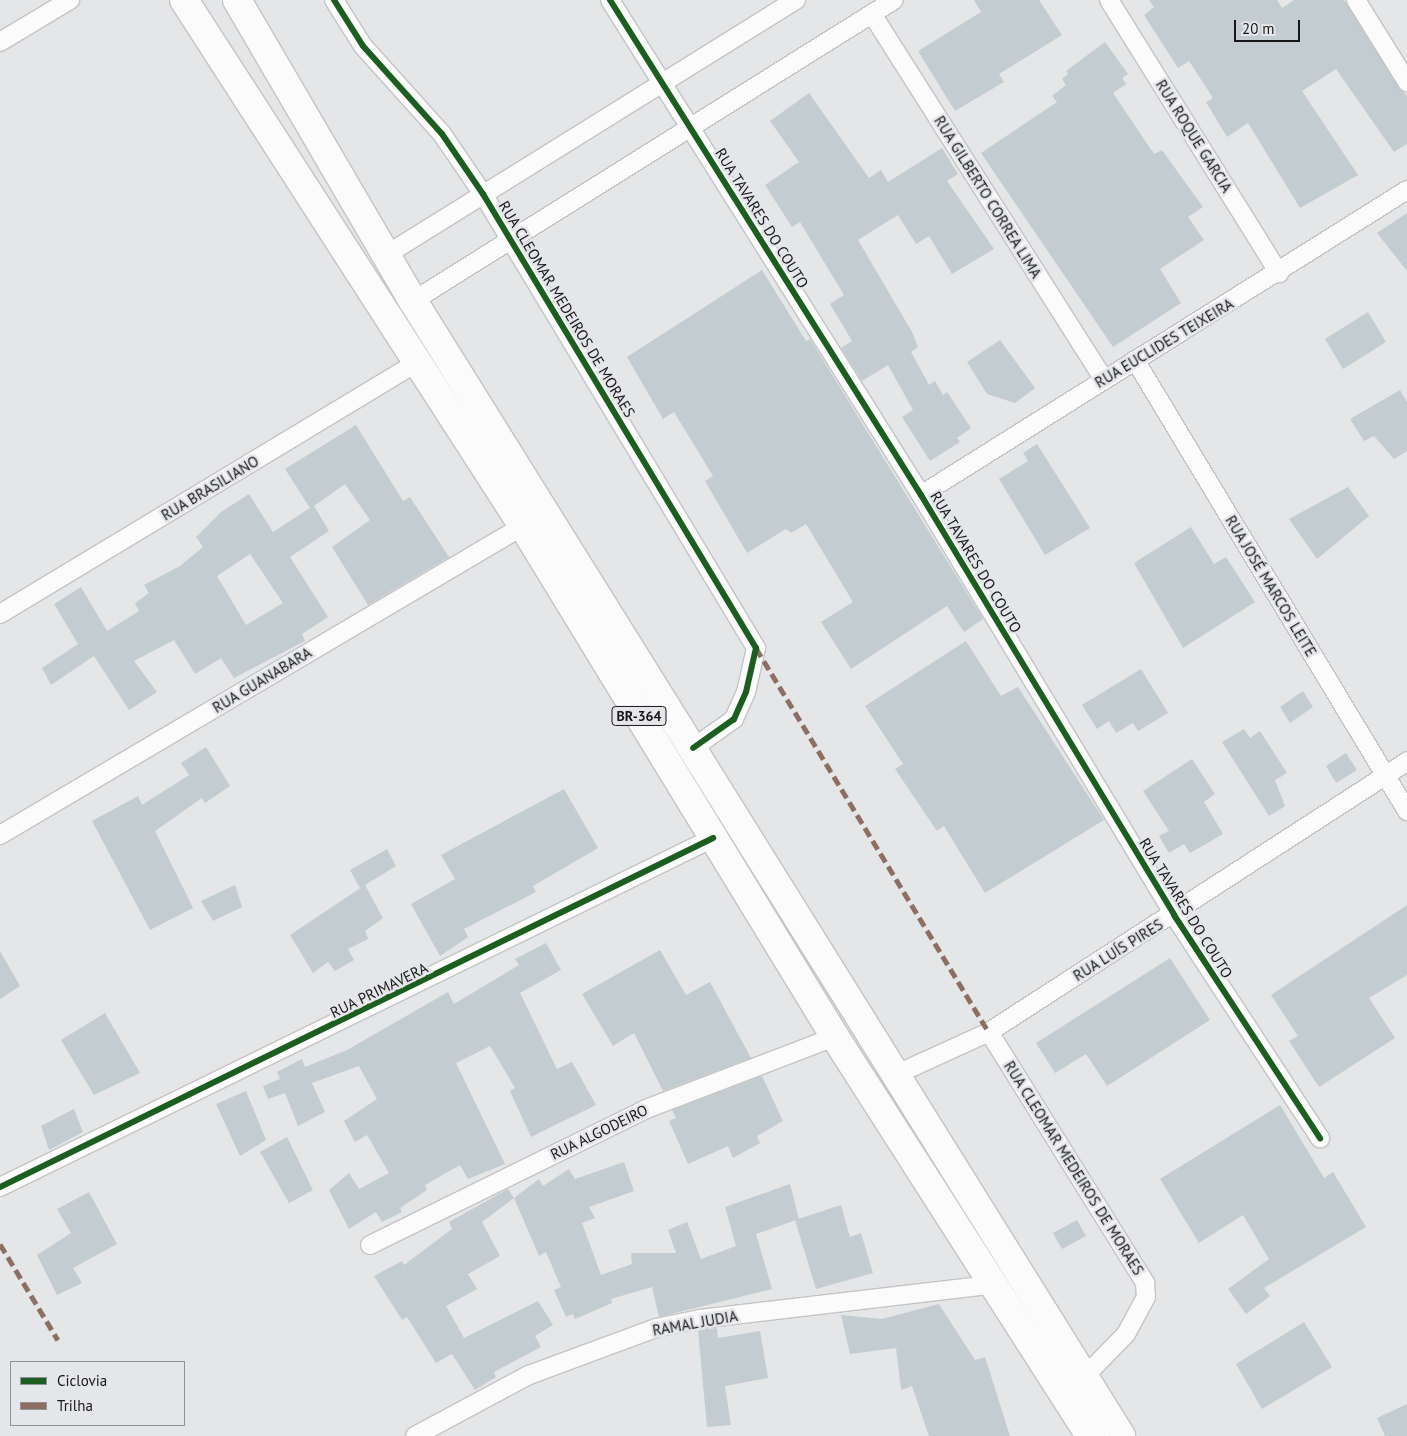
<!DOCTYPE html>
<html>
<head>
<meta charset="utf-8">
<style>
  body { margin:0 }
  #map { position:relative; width:1407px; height:1436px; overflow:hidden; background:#e5e6e8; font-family:"PT Sans",sans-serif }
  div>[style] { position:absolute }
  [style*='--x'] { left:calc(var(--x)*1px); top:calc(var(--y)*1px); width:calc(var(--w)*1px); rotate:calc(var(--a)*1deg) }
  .building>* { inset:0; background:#c3ccd0 }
  .roads { filter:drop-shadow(1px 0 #c4c4c5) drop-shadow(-1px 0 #c4c4c5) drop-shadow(0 1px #c4c4c5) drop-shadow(0 -1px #c4c4c5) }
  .street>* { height:18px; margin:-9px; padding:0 9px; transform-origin:9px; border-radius:9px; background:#fbfbfc }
  .highway>* { height:28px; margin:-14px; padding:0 14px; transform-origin:14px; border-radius:14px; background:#fbfbfc }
  .quiet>* { height:5px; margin-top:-2.5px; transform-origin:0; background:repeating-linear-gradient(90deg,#8d6e63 0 10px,transparent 0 15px) }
  .cycleway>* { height:6px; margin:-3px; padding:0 3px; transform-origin:3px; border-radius:3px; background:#1b5e20 }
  span { translate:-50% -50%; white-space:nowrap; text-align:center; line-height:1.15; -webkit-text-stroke:5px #e4e6e9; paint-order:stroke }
  .shield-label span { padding:1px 4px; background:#e4e6e9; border:1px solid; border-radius:4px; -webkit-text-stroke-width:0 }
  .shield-label { font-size:14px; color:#171719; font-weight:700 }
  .street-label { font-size:15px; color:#171719 }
  .legend { position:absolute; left:10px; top:1361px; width:175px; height:65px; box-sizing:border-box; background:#e4e6e9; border:1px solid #929396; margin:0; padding:6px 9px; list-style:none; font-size:15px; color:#171719 }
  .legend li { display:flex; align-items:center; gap:10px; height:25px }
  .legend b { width:25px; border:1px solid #929396 }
  .scale { position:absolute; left:1234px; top:20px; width:66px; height:22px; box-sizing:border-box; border:2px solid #171719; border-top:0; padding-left:6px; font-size:15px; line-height:18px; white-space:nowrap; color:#171719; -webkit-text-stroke:4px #e4e6e9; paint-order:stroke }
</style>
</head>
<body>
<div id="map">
  <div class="building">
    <div style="clip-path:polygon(974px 0,1039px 0,1062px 35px,999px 74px,1004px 82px,955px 111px,918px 51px,981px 12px)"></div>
    <div style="clip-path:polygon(1149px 0,1277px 0,1282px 8px,1294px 0,1344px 0,1407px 97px,1407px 144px,1394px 152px,1336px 69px,1302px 91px,1358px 175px,1300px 208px,1248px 123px,1227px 137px,1206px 102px,1213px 98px,1189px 61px,1178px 68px,1144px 15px,1154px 7px)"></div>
    <div style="clip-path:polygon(1105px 42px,1128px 74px,1122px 78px,1126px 84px,1113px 93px,1154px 154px,1162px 150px,1203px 207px,1188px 217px,1204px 240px,1160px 269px,1181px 303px,1113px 347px,981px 153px,1057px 102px,1052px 96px,1066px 85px,1062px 79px,1068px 74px,1066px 71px)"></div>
    <div style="clip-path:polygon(809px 93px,869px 178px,881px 170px,888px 182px,942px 148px,958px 174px,947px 181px,994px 249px,952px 274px,929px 236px,916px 244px,898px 215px,858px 240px,912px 332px,918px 347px,911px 352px,929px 385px,935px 381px,943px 395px,947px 392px,971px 428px,957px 438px,960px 442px,930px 461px,902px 417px,913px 410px,888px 365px,862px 381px,841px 348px,852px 341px,830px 304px,844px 295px,800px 222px,792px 227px,765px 185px,799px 162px,770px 121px)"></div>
    <div style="clip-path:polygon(1407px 213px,1407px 271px,1377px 233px)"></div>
    <div style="clip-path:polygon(762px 270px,806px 341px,810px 339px,983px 619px,964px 632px,947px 606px,851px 669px,821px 622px,853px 602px,806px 524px,791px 533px,786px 529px,747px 553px,705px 481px,713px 476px,674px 412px,663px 419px,627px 357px)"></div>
    <div style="clip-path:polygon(1368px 312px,1386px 342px,1343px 369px,1325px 339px)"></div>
    <div style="clip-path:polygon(1000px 340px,1035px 388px,1015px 403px,987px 394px,967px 362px)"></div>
    <div style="clip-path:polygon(1400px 390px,1407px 402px,1407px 451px,1394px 459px,1374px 436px,1364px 441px,1350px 419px)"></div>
    <div style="clip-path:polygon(evenodd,356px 425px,403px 501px,410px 497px,449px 557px,368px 605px,332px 547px,370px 520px,345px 484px,314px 506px,329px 531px,290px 557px,328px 617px,302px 634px,305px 641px,234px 678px,221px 658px,195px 674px,174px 640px,134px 661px,157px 692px,129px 710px,94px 656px,51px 685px,42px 668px,78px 644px,54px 604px,81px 587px,107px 631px,139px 611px,135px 603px,149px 593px,144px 585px,180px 566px,203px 547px,196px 537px,221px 512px,249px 494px,273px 532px,310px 508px,285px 469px,356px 425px,250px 554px,283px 603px,246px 625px,217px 576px,250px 554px)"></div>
    <div style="clip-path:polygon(1037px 444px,1090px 528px,1045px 555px,999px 479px,1028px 461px,1023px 453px)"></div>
    <div style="clip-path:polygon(1348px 487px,1369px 516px,1317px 559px,1289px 519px)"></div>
    <div style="clip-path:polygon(1191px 527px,1214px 564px,1226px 557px,1255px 602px,1183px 648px,1134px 563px)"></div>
    <div style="clip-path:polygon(966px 641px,1001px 696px,1018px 687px,1104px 820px,985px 893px,944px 826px,937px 831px,895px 769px,903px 764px,865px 706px)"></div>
    <div style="clip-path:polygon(1141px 669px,1168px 713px,1138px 731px,1133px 723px,1116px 733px,1109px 721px,1097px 729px,1082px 705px)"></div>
    <div style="clip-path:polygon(1303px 691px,1313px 707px,1290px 723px,1280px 707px)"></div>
    <div style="clip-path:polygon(1244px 729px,1250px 738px,1260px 731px,1287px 773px,1275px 780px,1285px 806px,1269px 816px,1222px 742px)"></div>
    <div style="clip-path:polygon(206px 747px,230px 786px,205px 803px,202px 798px,155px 831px,193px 908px,150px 930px,92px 821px,138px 796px,142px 805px,189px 775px,181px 763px)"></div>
    <div style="clip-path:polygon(1346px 753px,1357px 770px,1336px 783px,1326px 766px)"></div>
    <div style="clip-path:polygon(1192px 759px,1215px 794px,1204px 802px,1223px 834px,1190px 853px,1184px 844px,1169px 853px,1159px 836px,1169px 831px,1143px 791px)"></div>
    <div style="clip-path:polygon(564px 789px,598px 848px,533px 886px,536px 892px,464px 929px,468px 937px,440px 956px,411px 904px,455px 879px,441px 855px)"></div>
    <div style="clip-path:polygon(387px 849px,396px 866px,360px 888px,350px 870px)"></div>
    <div style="clip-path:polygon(235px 885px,242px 907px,213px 921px,201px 901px)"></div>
    <div style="clip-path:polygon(365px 885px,383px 918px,365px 931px,368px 939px,348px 949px,354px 960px,335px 971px,328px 962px,313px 973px,290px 935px)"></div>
    <div style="clip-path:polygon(1407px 905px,1407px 975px,1369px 998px,1395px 1038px,1319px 1087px,1289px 1041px,1298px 1036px,1271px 995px)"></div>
    <div style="clip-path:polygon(546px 943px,561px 970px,520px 993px,557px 1069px,572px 1062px,596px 1105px,531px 1137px,510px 1091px,515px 1088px,490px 1046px,456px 1063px,505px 1164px,468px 1179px,460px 1165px,425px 1185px,427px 1190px,400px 1208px,402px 1212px,382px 1222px,376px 1212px,349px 1229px,329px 1190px,349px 1173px,359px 1189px,389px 1173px,367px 1135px,355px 1142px,344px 1121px,377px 1099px,359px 1066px,312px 1083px,325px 1112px,298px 1126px,285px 1093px,268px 1099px,263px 1086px,280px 1079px,277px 1072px,302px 1059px,305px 1067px,347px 1050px,448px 992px,454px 1004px,519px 965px,515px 959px)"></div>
    <div style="clip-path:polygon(660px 950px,686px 995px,710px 982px,751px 1058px,663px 1091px,634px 1033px,613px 1046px,582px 994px)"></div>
    <div style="clip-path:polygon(0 951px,20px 986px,0 999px)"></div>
    <div style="clip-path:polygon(1170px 958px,1210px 1020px,1107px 1086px,1086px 1054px,1055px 1073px,1036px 1043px)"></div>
    <div style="clip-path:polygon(105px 1013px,140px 1073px,94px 1095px,61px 1040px)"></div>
    <div style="clip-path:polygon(762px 1076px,783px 1121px,757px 1136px,760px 1143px,733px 1158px,728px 1146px,688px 1164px,669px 1121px,676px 1118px,672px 1110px)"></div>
    <div style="clip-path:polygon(246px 1091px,266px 1140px,240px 1156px,216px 1104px)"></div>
    <div style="clip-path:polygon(1280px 1105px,1324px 1178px,1333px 1172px,1366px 1227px,1264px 1288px,1270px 1296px,1246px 1314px,1228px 1289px,1269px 1259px,1243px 1215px,1199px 1243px,1160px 1179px)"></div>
    <div style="clip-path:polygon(74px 1109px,83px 1132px,49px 1150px,41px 1126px)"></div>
    <div style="clip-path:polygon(287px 1137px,313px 1190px,289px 1203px,260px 1152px)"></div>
    <div style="clip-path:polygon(624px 1162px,634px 1191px,589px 1207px,595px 1218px,582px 1223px,601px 1275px,632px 1264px,631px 1253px,676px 1253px,668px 1230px,687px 1222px,701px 1259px,736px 1246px,725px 1207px,790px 1184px,799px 1219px,756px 1234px,772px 1289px,659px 1317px,652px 1287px,611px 1299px,612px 1303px,575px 1319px,573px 1314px,566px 1317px,554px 1290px,561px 1287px,546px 1252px,539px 1256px,514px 1198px,482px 1222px,500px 1256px,468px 1274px,477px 1289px,446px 1306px,464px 1338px,538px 1301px,553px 1325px,535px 1336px,541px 1347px,494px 1372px,496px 1377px,475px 1390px,452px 1354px,436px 1363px,407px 1317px,402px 1320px,374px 1276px,402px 1261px,404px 1265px,452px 1229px,449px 1222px,508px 1189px,514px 1198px,539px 1179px,543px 1186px,569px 1169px,575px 1179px)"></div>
    <div style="clip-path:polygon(89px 1192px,117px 1244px,73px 1268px,82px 1283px,57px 1295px,37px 1255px,71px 1233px,57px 1209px)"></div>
    <div style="clip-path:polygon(841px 1205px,850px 1237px,861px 1233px,873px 1273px,816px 1289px,795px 1220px)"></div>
    <div style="clip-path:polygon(1077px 1220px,1086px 1236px,1062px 1249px,1053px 1233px)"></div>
    <div style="clip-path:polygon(939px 1304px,975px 1360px,985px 1357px,1010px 1436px,929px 1436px,912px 1386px,901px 1390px,896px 1348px,850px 1354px,841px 1315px,882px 1319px)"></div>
    <div style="clip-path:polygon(1304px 1322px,1332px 1367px,1262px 1409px,1236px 1364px)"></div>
    <div style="clip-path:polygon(717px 1328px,718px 1338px,760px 1331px,768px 1378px,725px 1386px,731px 1425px,707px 1427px,698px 1330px)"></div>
    <div style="clip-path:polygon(1407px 1404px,1407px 1436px,1385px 1436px,1377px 1418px)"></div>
  </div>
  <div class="roads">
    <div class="street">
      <div style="--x:334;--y:0;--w:54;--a:57.8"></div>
      <div style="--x:363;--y:46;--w:118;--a:48.1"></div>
      <div style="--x:442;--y:134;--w:73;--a:55.7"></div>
      <div style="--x:483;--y:194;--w:530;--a:58.98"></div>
      <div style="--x:756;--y:648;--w:45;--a:102.8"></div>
      <div style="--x:746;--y:692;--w:30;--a:114"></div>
      <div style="--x:734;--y:719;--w:50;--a:144.7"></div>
      <div style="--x:610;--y:0;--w:585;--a:57.86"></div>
      <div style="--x:921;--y:495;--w:490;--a:58.9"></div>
      <div style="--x:1174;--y:915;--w:267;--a:56.8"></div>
      <div style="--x:1109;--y:0;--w:322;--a:58.1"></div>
      <div style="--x:1356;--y:0;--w:97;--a:58.1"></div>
      <div style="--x:872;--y:14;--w:432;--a:57.6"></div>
      <div style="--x:0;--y:42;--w:82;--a:-31"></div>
      <div style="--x:386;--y:255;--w:483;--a:-31.9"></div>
      <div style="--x:413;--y:301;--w:567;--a:-32.04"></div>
      <div style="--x:1135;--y:360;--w:527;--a:58.91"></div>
      <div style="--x:921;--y:495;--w:574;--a:-32.11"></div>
      <div style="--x:0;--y:614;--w:489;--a:-31.1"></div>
      <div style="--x:0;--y:835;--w:607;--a:-30.58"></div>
      <div style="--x:989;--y:1032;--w:296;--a:58.1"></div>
      <div style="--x:1145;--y:1283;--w:14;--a:86"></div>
      <div style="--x:1146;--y:1297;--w:42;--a:118.4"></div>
      <div style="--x:1126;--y:1334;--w:60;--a:134.3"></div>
      <div style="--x:897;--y:1074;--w:101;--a:-24.5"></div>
      <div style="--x:989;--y:1032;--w:498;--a:-32.9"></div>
      <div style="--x:0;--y:1187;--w:794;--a:-26.08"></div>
      <div style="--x:370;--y:1245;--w:308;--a:-26.2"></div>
      <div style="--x:646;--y:1109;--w:202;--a:-20.9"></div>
      <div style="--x:415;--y:1436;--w:129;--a:-28.2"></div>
      <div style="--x:529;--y:1375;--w:135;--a:-20.3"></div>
      <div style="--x:656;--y:1328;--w:45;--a:-11.6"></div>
      <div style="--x:700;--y:1319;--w:298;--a:-6.7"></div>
    </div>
    <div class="highway">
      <div style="--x:184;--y:0;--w:626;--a:57.2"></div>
      <div style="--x:523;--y:526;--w:599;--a:58.59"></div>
      <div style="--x:835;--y:1037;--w:474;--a:57.4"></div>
      <div style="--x:237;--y:0;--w:349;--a:59.7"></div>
      <div style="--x:413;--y:301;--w:1338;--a:58.04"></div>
    </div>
  </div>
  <div class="quiet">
    <div style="--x:756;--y:648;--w:449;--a:58.8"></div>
    <div style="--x:0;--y:1244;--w:112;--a:58.9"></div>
  </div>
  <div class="cycleway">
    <div style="--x:334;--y:0;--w:54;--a:57.8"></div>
    <div style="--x:363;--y:46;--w:118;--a:48.1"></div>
    <div style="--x:442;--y:134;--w:73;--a:55.7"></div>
    <div style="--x:483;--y:194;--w:530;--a:58.98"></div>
    <div style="--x:756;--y:648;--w:45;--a:102.8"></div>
    <div style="--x:746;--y:692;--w:30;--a:114"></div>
    <div style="--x:734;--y:719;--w:50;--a:144.7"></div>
    <div style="--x:610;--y:0;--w:585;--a:57.86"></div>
    <div style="--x:921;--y:495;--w:490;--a:58.9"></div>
    <div style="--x:1174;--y:915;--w:267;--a:56.8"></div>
    <div style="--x:0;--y:1187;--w:794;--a:-26.08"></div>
  </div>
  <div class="shield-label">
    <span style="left:639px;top:716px">BR-364</span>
  </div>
  <div class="street-label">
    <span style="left:1194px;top:136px;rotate:58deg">RUA ROQUE GARCIA</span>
    <span style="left:988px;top:197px;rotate:58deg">RUA GILBERTO CORREA LIMA</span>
    <span style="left:762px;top:218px;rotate:58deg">RUA TAVARES DO COUTO</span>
    <span style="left:567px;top:309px;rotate:59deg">RUA CLEOMAR MEDEIROS DE MORAES</span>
    <span style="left:1164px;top:343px;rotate:-31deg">RUA EUCLIDES TEIXEIRA</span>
    <span style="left:210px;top:488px;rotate:-31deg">RUA BRASILIANO</span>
    <span style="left:976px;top:562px;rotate:59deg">RUA TAVARES DO COUTO</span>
    <span style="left:1271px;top:586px;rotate:59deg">RUA JOSÉ MARCOS LEITE</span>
    <span style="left:262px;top:680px;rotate:-31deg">RUA GUANABARA</span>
    <span style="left:1186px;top:908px;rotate:58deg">RUA TAVARES DO COUTO</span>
    <span style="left:1118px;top:950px;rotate:-32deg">RUA LUÍS PIRES</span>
    <span style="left:379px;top:990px;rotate:-26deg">RUA PRIMAVERA</span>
    <span style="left:599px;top:1132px;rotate:-26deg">RUA ALGODEIRO</span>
    <span style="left:1074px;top:1168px;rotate:58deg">RUA CLEOMAR MEDEIROS DE MORAES</span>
    <span style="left:695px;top:1323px;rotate:-10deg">RAMAL JUDIA</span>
  </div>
  <ul class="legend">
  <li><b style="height:6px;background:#1b5e20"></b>Ciclovia</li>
  <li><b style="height:6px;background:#8d6e63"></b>Trilha</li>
  </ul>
  <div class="scale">20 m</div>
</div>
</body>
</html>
